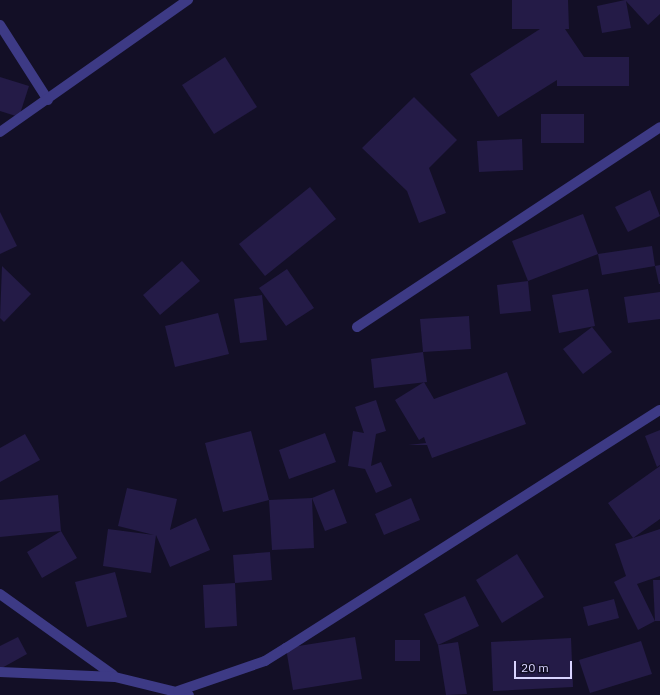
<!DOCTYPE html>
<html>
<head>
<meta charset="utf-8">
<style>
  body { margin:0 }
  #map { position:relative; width:660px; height:695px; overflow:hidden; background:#130f26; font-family:"IBM Plex Sans",sans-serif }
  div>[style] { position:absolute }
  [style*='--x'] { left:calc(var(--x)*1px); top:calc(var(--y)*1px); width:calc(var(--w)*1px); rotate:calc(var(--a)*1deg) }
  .building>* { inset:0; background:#241b47 }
  .minor>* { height:10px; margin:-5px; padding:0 5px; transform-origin:5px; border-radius:5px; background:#3d3a85 }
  span { translate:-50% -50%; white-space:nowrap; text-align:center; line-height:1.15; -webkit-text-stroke:4px #130f26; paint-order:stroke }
  .scale { position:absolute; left:514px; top:661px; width:58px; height:18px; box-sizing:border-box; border:2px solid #d9d4ff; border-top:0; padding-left:5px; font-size:12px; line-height:14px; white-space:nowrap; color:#d9d4ff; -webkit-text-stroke:3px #130f26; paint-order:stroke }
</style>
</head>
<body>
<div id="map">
  <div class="building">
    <div style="clip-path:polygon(512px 0,568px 0,569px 29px,565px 29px,584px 57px,629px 57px,629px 86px,557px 86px,557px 80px,498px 117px,470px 74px,540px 29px,512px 29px)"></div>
    <div style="clip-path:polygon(625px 0,660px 0,660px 14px,648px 25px,626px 1px,631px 28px,602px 33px,597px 6px)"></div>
    <div style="clip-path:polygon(225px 57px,257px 107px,214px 134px,182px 85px)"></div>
    <div style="clip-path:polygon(0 77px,29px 86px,19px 117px,0 111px)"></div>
    <div style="clip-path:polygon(414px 97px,457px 140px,429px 168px,446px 213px,419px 223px,407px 191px,362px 148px)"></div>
    <div style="clip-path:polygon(541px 114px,584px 114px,584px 143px,541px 143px)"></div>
    <div style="clip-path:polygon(522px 139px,523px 170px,479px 172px,477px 141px)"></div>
    <div style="clip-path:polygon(310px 187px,336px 219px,265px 276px,239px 244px)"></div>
    <div style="clip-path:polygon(650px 190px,660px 216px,628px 232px,615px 207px)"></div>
    <div style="clip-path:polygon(0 212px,17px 246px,0 254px)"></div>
    <div style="clip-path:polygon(583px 214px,598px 254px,528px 281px,531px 311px,500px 314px,497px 285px,528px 281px,512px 241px)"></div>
    <div style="clip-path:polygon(652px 246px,655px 266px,602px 275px,598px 254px)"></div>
    <div style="clip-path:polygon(182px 261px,200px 281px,160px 315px,143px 295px)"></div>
    <div style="clip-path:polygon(660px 265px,660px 284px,659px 284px,655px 266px)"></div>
    <div style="clip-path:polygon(2px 266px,31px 294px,4px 322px,0 318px)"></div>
    <div style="clip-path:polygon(287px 269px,314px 308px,286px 326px,259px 288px)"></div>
    <div style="clip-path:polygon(588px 289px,595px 326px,559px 333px,552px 295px)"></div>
    <div style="clip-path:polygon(660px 292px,660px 319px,628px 323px,624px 297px)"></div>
    <div style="clip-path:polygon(262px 295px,267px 340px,240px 343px,234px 299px)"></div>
    <div style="clip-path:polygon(218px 313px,229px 354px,175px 367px,165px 326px)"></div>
    <div style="clip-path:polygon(469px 316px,471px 349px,423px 352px,427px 382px,374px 388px,371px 359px,423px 352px,420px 319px)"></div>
    <div style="clip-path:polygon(592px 327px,612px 352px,583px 374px,563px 349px)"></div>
    <div style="clip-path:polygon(507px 372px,526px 424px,432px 458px,427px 445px,408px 445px,426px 443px,424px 437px,419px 440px,395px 400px,424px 382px,434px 399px)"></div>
    <div style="clip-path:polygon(376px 400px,386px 431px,376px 434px,371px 466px,381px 462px,392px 486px,376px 493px,365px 469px,348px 466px,353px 431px,364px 433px,355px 407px)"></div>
    <div style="clip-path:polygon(660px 430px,660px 465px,657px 467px,645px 436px)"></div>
    <div style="clip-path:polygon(251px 431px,269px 500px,312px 498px,334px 489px,347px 523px,325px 531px,312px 498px,314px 548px,272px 550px,269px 500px,223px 512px,205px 443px)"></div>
    <div style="clip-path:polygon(325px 433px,336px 462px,289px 479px,279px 450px)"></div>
    <div style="clip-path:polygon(25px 434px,40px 460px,0 482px,0 448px)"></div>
    <div style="clip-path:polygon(660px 466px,660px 519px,633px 538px,660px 529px,660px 576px,637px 584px,655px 621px,638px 630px,614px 582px,626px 576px,615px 544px,633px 538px,608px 503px)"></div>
    <div style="clip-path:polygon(127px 488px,177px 499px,170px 530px,196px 518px,210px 550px,170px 567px,156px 535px,151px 573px,103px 566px,108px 529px,154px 535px,118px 526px)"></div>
    <div style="clip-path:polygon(58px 495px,61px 531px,77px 558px,42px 578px,27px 552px,61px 531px,0 537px,0 500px)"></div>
    <div style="clip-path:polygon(411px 498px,420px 520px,384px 535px,375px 514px)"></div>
    <div style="clip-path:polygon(270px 552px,272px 580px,235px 583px,237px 626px,205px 628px,203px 585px,235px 583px,233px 555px)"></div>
    <div style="clip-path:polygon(517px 554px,544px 597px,502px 623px,476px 580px)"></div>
    <div style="clip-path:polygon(115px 572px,127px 617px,87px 627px,75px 582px)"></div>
    <div style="clip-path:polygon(653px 580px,660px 580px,660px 621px,655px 621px)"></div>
    <div style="clip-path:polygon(465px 596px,479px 626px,438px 645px,424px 614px)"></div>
    <div style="clip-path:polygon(614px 599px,619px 618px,588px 626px,583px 607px)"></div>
    <div style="clip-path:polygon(18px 637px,27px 654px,0 669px,0 646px)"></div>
    <div style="clip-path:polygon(355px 637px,362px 679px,293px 690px,286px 648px)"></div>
    <div style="clip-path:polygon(571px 638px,573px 687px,493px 691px,491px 642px)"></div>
    <div style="clip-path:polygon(395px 640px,420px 640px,420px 661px,395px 661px)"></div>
    <div style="clip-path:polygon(641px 641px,652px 674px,590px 693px,579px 660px)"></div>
    <div style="clip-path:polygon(458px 642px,467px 694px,446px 695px,438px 645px)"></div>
  </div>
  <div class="minor">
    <div style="--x:0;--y:25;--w:89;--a:57.4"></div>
    <div style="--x:0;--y:132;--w:230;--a:-35.1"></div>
    <div style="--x:357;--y:327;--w:363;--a:-33.4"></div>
    <div style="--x:0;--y:594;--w:139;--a:35.6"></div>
    <div style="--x:0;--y:672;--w:115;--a:2.5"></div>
    <div style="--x:115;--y:677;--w:76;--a:13.7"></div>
    <div style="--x:178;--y:691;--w:92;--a:-19"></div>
    <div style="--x:265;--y:661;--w:25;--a:-32"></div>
    <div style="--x:286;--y:648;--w:443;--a:-32.5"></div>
  </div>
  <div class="scale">20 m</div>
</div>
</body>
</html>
